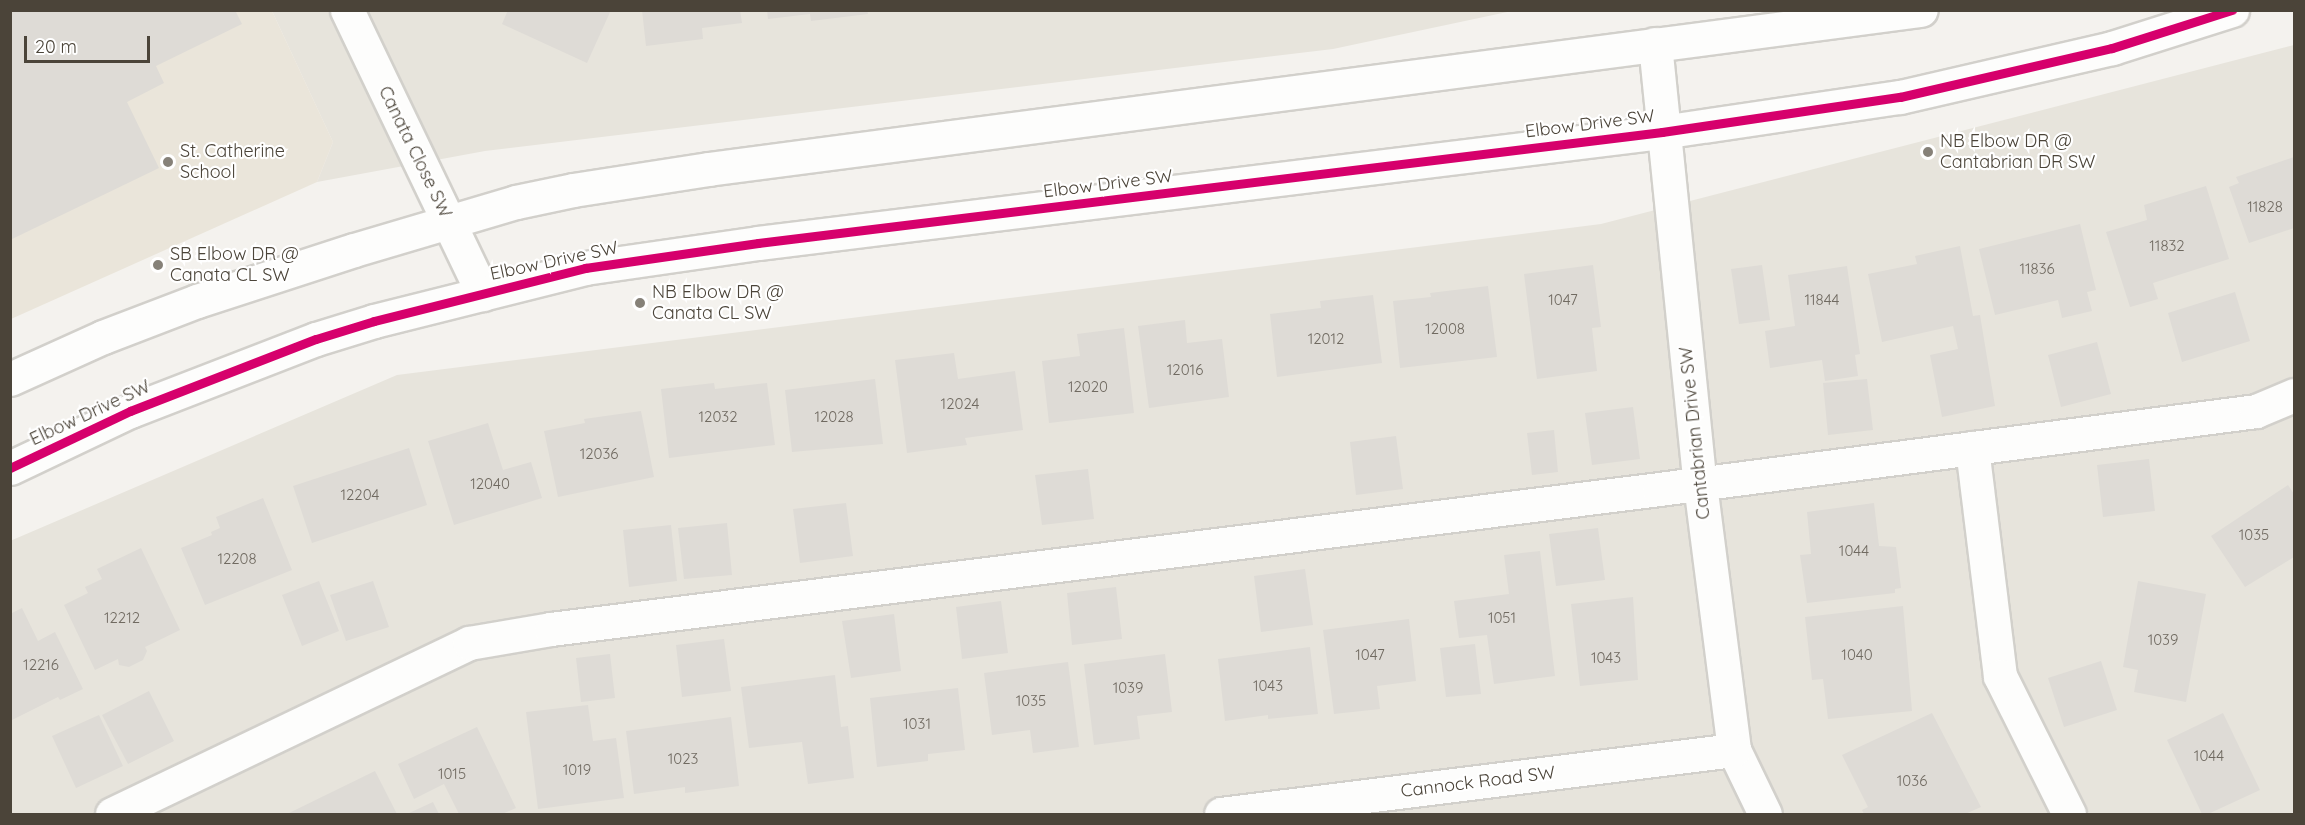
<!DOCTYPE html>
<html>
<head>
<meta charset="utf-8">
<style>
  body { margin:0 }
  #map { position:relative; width:2305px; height:825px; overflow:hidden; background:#f4f2ee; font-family:Quicksand,sans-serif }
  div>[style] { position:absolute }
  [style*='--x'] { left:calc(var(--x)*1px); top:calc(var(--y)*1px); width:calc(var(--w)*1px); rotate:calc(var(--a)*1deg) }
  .residential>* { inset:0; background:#e7e4dc }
  .education>* { inset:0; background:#eae5da }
  .building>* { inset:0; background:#dedbd6 }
  .roads { filter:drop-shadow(2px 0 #d2d0cb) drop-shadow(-2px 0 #d2d0cb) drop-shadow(0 2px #d2d0cb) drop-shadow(0 -2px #d2d0cb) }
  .minor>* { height:33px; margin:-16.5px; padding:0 16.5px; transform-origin:16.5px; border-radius:16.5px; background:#fdfdfc }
  .cycleway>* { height:9px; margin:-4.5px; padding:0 4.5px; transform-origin:4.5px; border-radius:4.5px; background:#d6006c }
  .dots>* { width:16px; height:16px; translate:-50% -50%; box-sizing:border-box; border:3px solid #fff; border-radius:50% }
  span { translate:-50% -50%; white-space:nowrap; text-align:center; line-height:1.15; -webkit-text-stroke:4.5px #fff; paint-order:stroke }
  .number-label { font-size:15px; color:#706a61 }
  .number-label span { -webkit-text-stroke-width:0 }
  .street-label { font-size:18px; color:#4b4439 }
  .poi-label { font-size:18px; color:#4b4439 }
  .left { translate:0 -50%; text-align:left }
  .frame { position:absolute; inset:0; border:12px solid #4b4439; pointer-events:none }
  .scale { position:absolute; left:24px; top:36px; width:126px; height:27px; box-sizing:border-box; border:3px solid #4b4439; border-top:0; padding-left:8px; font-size:18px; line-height:21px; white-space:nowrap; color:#4b4439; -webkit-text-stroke:4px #fff; paint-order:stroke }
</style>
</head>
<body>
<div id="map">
  <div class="residential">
    <div style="clip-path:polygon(272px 11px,1512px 11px,1333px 49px,485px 151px,317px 182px,333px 142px)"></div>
    <div style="clip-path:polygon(2294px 45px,2294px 814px,11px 814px,10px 541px,397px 375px,1601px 224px)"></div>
  </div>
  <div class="education">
    <div style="clip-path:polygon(10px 11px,272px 11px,333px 142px,317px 182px,11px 319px)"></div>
  </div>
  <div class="building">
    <div style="clip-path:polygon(10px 10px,235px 10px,242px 24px,156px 66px,164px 83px,127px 102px,159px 168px,10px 240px)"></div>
    <div style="clip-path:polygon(508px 10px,611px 10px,587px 63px,502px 24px)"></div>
    <div style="clip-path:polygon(642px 10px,740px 10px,742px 23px,702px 28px,703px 39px,646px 46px)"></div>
    <div style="clip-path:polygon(767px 10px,867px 10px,868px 14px,811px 21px,810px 14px,768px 19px)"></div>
    <div style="clip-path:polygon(2294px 157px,2294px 228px,2249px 243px,2229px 187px,2239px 183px,2236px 177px)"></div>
    <div style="clip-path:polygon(2206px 186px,2229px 259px,2153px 283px,2158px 299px,2130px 307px,2106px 232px,2147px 220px,2144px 205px)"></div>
    <div style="clip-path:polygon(2080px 224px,2096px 290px,2087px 292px,2092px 311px,2062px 318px,2058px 300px,1995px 315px,1979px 249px)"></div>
    <div style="clip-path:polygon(1960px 246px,1973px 316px,1980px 315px,1995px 406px,1942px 417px,1930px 355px,1958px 349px,1953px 326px,1882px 342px,1868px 274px,1917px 264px,1915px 256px)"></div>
    <div style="clip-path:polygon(1593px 265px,1601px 327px,1592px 328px,1597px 371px,1537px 379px,1524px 274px)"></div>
    <div style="clip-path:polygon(1762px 265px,1770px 320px,1739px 324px,1731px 269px)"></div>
    <div style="clip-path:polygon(1847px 266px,1860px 354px,1855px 355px,1858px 376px,1825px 381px,1822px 360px,1770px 368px,1765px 331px,1795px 326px,1788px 275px)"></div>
    <div style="clip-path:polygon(1488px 286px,1497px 357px,1400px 368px,1393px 301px,1431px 297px,1430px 293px)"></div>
    <div style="clip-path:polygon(2235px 292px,2250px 341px,2182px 362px,2168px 313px)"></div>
    <div style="clip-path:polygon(1373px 295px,1382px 363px,1277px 377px,1270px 314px,1321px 308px,1320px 301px)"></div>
    <div style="clip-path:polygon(1185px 320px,1187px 343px,1222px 339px,1229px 397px,1149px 408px,1138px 326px)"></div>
    <div style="clip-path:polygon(1124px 328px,1134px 413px,1049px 423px,1042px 361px,1080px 356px,1077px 334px)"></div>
    <div style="clip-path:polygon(2097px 342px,2111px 394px,2061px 407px,2048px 355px)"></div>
    <div style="clip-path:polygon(954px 353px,958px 379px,1015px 371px,1023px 430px,965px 438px,967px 445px,907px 453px,895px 360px)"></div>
    <div style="clip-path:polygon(875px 379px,883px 444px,792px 452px,785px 390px)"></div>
    <div style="clip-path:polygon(1867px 379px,1873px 430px,1828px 435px,1823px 383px)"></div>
    <div style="clip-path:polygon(714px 383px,715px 389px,767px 383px,775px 445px,669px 458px,661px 389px)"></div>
    <div style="clip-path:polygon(1633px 407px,1640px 459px,1592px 465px,1585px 413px)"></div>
    <div style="clip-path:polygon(641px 411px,654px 477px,558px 497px,544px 431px,585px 423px,584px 419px)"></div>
    <div style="clip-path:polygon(488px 423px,503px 470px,531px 462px,542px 498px,454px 525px,428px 441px)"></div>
    <div style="clip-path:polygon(1554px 430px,1558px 472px,1532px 475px,1527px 433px)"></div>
    <div style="clip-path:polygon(1396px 436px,1403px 489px,1356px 495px,1350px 442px)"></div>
    <div style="clip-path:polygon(409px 448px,427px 505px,312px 543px,293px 486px)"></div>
    <div style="clip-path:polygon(2149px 459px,2155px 511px,2103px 517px,2097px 465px)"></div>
    <div style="clip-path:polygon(1088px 469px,1094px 519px,1042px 525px,1035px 475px)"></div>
    <div style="clip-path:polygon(2288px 485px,2294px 494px,2294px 557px,2245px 587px,2211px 536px)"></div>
    <div style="clip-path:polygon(263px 498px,292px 570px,205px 605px,181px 548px,212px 535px,211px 532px,220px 528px,216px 517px)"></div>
    <div style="clip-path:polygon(846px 503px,853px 556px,800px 563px,793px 509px)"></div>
    <div style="clip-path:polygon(1874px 503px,1879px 546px,1896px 547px,1901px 588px,1895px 589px,1895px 593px,1807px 603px,1800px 555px,1811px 554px,1807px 512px)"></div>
    <div style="clip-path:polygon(727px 523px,732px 575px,684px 579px,678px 528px)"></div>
    <div style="clip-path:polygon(671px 525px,677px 581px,629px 587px,623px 530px)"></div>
    <div style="clip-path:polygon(1598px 528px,1605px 580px,1556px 586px,1549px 534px)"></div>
    <div style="clip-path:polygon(141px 548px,180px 630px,145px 647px,147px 651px,143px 660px,129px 667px,119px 665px,118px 659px,95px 670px,64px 605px,88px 593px,85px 587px,102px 579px,97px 569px)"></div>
    <div style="clip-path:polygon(1540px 551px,1555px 676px,1494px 684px,1487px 635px,1459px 638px,1454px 601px,1509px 594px,1504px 555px)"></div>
    <div style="clip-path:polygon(1305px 569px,1313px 625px,1261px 632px,1254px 576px)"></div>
    <div style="clip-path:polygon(319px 581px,339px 631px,302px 646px,282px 595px)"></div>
    <div style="clip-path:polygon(373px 581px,389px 627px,346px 641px,330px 595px)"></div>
    <div style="clip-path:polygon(2138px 581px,2206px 594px,2186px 702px,2134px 692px,2138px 670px,2123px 667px)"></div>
    <div style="clip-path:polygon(1116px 587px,1122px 639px,1072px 645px,1067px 593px)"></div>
    <div style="clip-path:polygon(1633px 597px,1638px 680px,1580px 686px,1571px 604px)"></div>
    <div style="clip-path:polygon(1001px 601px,1008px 653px,962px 659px,956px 607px)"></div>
    <div style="clip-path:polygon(1903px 606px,1912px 711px,1828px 719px,1823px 679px,1812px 680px,1805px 617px)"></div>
    <div style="clip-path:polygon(22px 608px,38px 641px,55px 632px,83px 689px,60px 700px,58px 697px,10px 721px,10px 614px)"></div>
    <div style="clip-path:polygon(894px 614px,901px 671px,851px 678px,842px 621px)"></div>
    <div style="clip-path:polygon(1409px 619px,1416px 681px,1377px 686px,1380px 709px,1334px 714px,1323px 630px)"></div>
    <div style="clip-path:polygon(724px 639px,731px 691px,682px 697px,676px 645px)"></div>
    <div style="clip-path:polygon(1475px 644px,1481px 694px,1446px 697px,1440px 648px)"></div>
    <div style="clip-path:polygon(1310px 647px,1318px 714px,1268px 719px,1268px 715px,1225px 721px,1218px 659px)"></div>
    <div style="clip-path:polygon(610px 654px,615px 698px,581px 702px,576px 658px)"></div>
    <div style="clip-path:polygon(1165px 654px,1172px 712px,1137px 716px,1140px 739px,1094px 745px,1084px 664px)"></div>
    <div style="clip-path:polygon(2101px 661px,2117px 710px,2064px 727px,2048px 678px)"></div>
    <div style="clip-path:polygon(1068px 662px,1079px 747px,1033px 753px,1030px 730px,992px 735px,984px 673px)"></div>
    <div style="clip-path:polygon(835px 675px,841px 727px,848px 726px,854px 778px,808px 784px,802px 742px,749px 748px,741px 687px)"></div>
    <div style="clip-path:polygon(958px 688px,965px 750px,928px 754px,928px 761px,877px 767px,870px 698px)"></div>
    <div style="clip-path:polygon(149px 691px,174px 741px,128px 764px,102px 715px)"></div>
    <div style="clip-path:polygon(588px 705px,593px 741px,616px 738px,624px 798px,538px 809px,526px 712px)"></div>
    <div style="clip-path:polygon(1932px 713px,1981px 807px,1965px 814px,1864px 814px,1862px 810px,1868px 807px,1842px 755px)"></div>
    <div style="clip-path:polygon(2223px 713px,2260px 790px,2208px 814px,2202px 814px,2167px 740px)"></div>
    <div style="clip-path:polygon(99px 715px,123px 766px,76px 788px,52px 736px)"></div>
    <div style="clip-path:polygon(731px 717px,739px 786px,685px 793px,685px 787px,634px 794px,626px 731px)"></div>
    <div style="clip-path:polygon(477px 727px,516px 808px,502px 814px,459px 814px,444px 784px,414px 799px,398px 764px)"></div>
    <div style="clip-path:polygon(375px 771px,397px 814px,287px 814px)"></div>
    <div style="clip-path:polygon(433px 802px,439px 814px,407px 814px)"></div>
  </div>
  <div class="roads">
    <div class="minor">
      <div style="--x:347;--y:10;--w:315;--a:64.4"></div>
      <div style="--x:1655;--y:44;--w:442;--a:84.2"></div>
      <div style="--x:1700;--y:484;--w:268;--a:82.7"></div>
      <div style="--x:1734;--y:750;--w:71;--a:64.2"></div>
      <div style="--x:10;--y:379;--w:102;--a:-24.3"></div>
      <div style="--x:103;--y:337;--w:101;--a:-21"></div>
      <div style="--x:197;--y:301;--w:165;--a:-18"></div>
      <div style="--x:354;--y:250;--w:169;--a:-16.5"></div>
      <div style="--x:516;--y:202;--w:58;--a:-11.9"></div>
      <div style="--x:573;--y:190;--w:137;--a:-8.8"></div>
      <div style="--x:708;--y:169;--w:1223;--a:-7.47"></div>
      <div style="--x:1972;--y:448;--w:230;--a:83"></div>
      <div style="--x:2000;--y:676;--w:154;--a:63.4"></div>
      <div style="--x:10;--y:468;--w:133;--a:-25.4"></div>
      <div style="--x:130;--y:411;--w:199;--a:-21.2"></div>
      <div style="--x:316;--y:339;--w:61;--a:-17.2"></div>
      <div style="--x:374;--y:321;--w:218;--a:-14.1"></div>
      <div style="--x:585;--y:268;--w:175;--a:-8.2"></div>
      <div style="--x:758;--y:243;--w:911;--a:-7"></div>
      <div style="--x:1662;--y:132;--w:241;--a:-8.4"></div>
      <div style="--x:1900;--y:97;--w:218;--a:-13"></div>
      <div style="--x:2112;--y:48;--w:126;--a:-17.6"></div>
      <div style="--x:112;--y:814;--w:396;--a:-25.6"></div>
      <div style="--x:469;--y:643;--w:83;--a:-9.7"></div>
      <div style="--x:551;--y:629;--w:1117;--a:-7.2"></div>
      <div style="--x:1659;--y:489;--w:602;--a:-7.44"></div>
      <div style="--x:2256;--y:411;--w:41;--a:-22.8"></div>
      <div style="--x:1221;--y:814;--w:517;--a:-7.11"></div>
    </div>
  </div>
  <div class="cycleway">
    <div style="--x:10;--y:468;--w:133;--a:-25.4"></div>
    <div style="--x:130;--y:411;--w:199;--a:-21.2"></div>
    <div style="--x:316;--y:339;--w:61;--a:-17.2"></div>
    <div style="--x:374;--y:321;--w:218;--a:-14.1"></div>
    <div style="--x:585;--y:268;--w:175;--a:-8.2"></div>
    <div style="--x:758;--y:243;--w:911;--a:-7"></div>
    <div style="--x:1662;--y:132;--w:241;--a:-8.4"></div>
    <div style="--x:1900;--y:97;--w:218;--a:-13"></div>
    <div style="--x:2112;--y:48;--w:126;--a:-17.6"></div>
  </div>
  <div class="dots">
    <div style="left:1928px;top:152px;background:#868178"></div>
    <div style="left:168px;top:162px;background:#868178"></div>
    <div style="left:158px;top:265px;background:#868178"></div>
    <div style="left:640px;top:303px;background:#868178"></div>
  </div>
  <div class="number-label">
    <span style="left:2265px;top:207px">11828</span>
    <span style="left:2167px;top:246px">11832</span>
    <span style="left:2037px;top:269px">11836</span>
    <span style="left:1563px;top:300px">1047</span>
    <span style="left:1822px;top:300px">11844</span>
    <span style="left:1445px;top:329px">12008</span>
    <span style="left:1326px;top:339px">12012</span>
    <span style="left:1185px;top:370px">12016</span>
    <span style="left:1088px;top:387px">12020</span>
    <span style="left:960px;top:404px">12024</span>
    <span style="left:718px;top:417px">12032</span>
    <span style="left:834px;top:417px">12028</span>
    <span style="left:599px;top:454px">12036</span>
    <span style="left:490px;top:484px">12040</span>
    <span style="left:360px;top:495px">12204</span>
    <span style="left:2254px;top:535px">1035</span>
    <span style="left:1854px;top:551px">1044</span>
    <span style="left:237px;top:559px">12208</span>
    <span style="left:122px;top:618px">12212</span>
    <span style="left:1502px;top:618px">1051</span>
    <span style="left:2163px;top:640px">1039</span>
    <span style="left:1370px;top:655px">1047</span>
    <span style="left:1857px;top:655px">1040</span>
    <span style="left:1606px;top:658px">1043</span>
    <span style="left:41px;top:665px">12216</span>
    <span style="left:1268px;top:686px">1043</span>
    <span style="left:1128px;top:688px">1039</span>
    <span style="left:1031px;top:701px">1035</span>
    <span style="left:917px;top:724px">1031</span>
    <span style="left:2209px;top:756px">1044</span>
    <span style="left:683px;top:759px">1023</span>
    <span style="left:577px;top:770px">1019</span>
    <span style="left:452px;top:774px">1015</span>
    <span style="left:1912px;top:781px">1036</span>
  </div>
  <div class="street-label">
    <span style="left:1590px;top:124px;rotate:-7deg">Elbow Drive SW</span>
    <span style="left:415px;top:152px;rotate:64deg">Canata Close SW</span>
    <span style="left:1108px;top:184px;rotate:-7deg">Elbow Drive SW</span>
    <span style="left:554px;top:261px;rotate:-12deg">Elbow Drive SW</span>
    <span style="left:90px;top:413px;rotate:-25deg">Elbow Drive SW</span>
    <span style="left:1695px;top:433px;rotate:-96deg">Cantabrian Drive SW</span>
    <span style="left:1478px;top:782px;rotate:-7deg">Cannock Road SW</span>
  </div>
  <div class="poi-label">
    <span class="left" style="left:1940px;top:152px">NB Elbow DR @<br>Cantabrian DR SW</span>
    <span class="left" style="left:180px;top:162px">St. Catherine<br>School</span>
    <span class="left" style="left:170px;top:265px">SB Elbow DR @<br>Canata CL SW</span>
    <span class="left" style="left:652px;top:303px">NB Elbow DR @<br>Canata CL SW</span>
  </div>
  <div class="frame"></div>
  <div class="scale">20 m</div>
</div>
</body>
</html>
